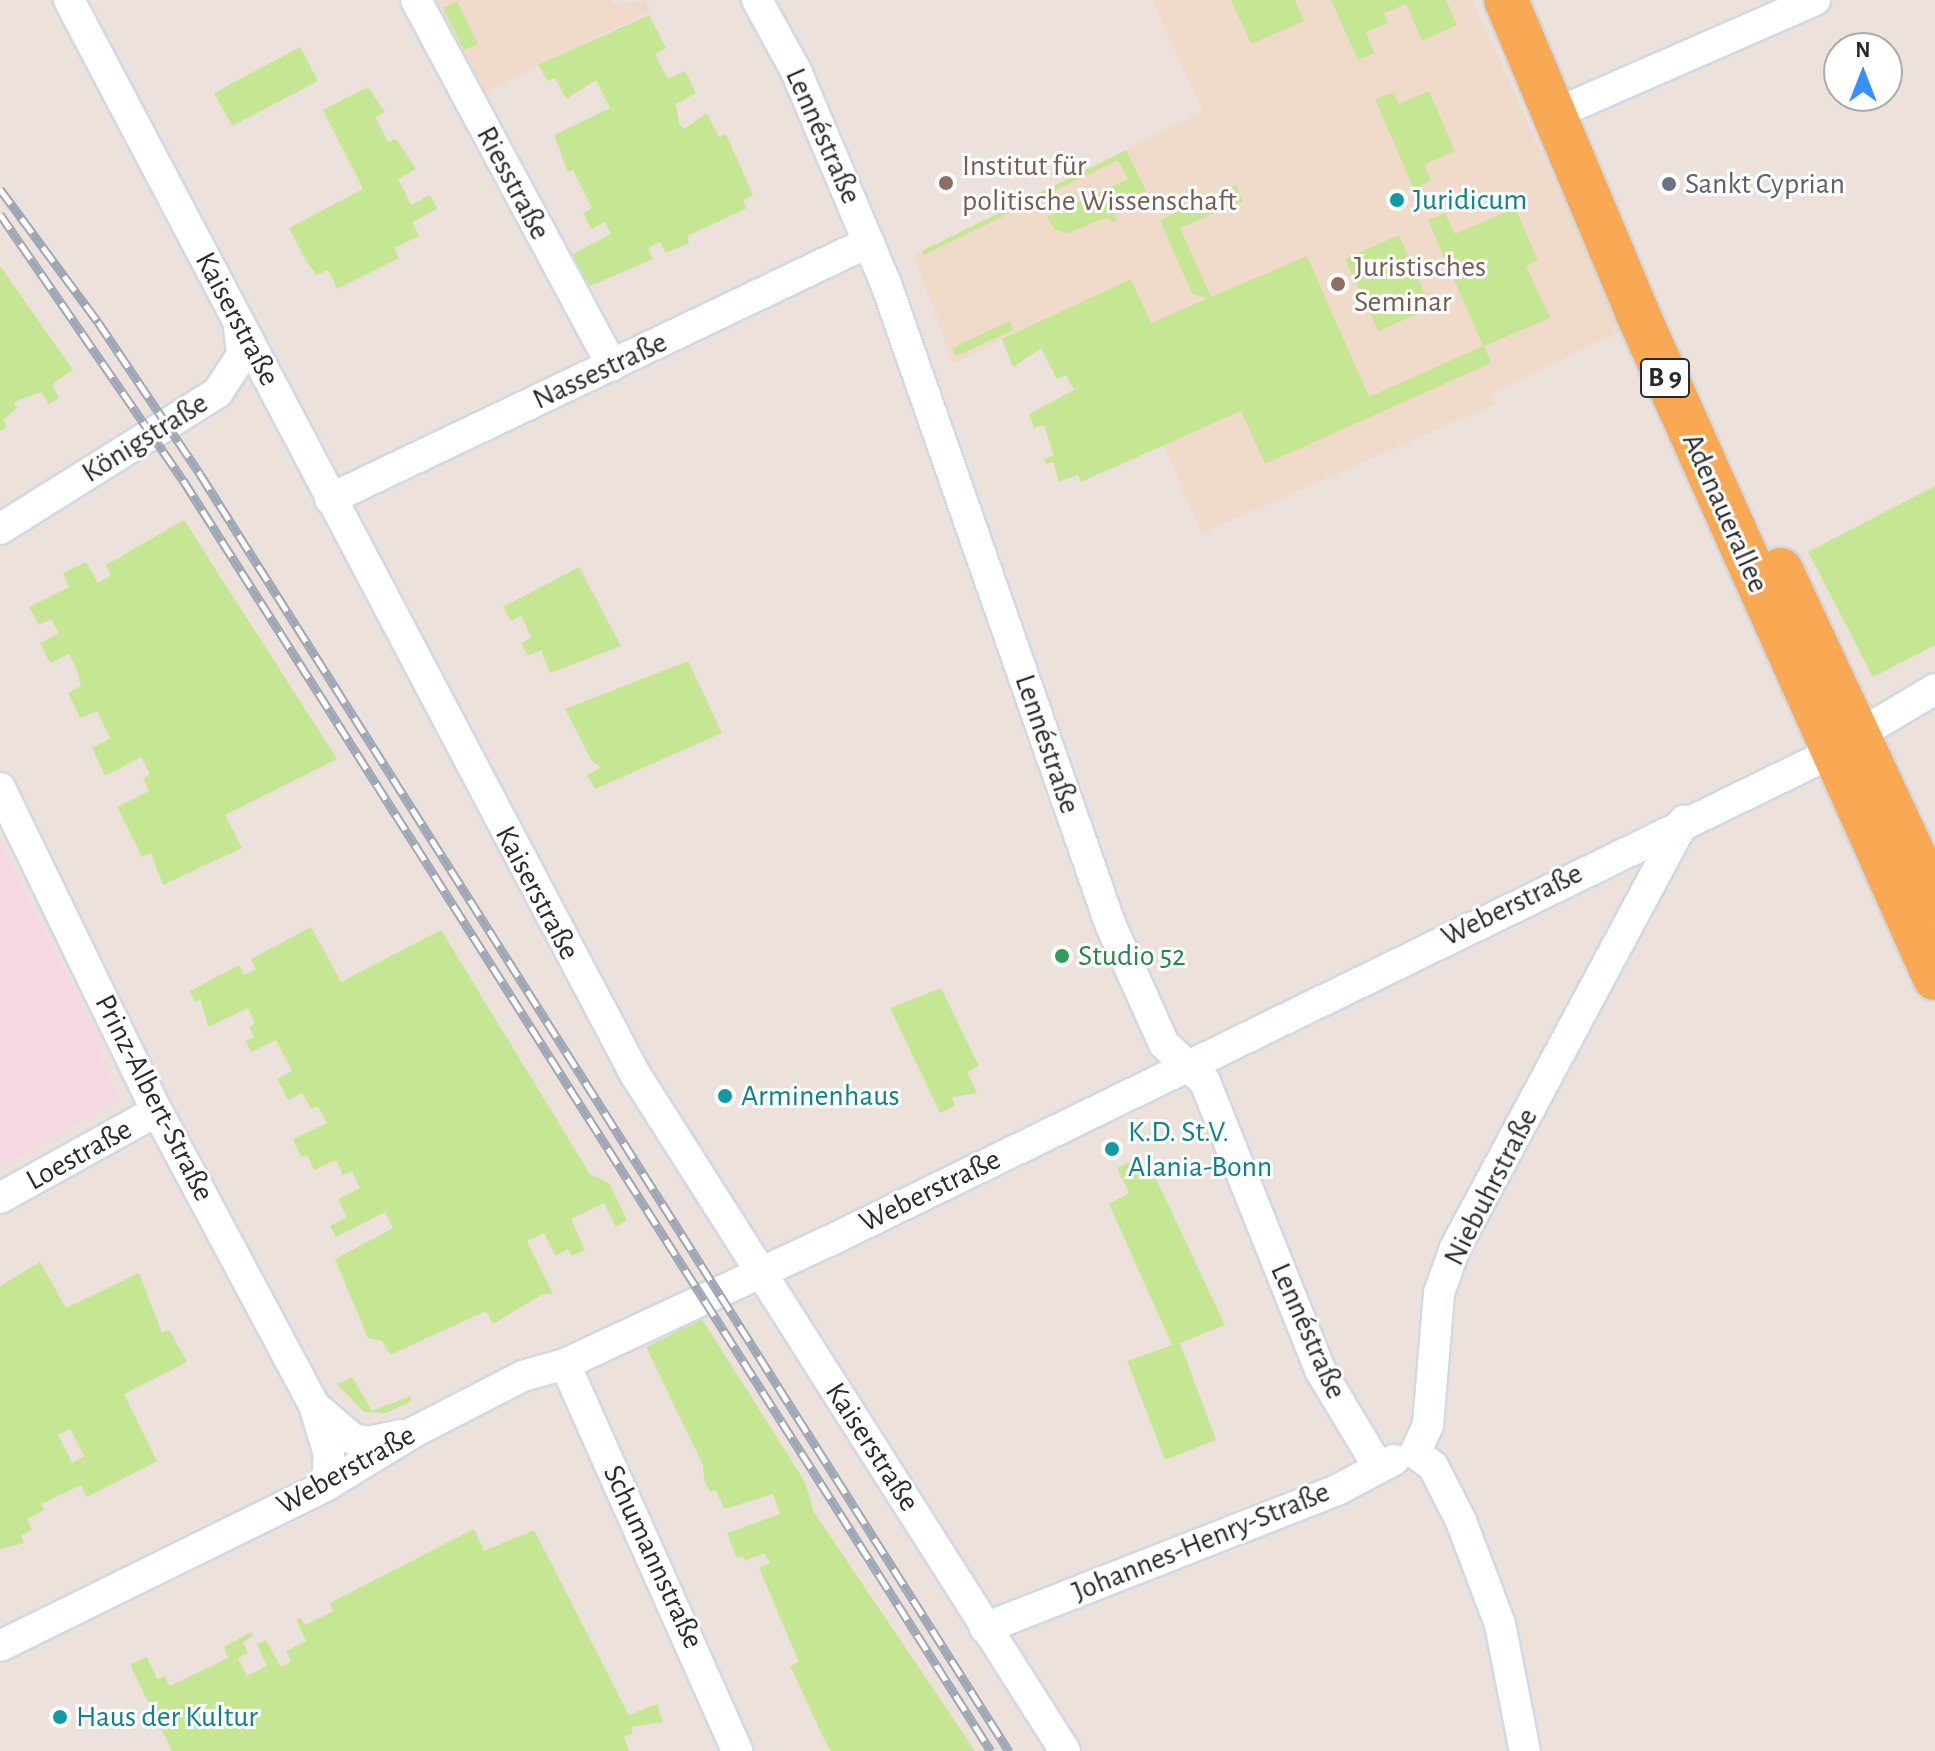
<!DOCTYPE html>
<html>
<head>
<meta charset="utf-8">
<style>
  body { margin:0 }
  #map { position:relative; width:1935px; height:1751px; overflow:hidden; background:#ede1db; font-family:"Alegreya Sans",sans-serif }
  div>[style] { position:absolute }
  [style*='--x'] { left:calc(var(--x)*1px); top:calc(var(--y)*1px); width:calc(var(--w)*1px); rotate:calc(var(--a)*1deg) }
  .education>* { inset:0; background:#f0dac9 }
  .medical>* { inset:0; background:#f5d8e1 }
  .green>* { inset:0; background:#c5e794 }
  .roads { filter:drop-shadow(2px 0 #d0d9e4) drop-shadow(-2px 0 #d0d9e4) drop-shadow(0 2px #d0d9e4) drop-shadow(0 -2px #d0d9e4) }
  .street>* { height:30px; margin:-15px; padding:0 15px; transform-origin:15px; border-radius:15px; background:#fff }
  .primary>* { height:44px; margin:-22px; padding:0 22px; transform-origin:22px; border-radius:22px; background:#f9a954 }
  .rail>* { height:9px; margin-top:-4.5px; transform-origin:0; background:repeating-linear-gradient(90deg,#fff 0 18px,#9ea7b6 0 36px); box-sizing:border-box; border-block:2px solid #9ea7b6 }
  .dots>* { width:22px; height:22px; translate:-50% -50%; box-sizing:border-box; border:4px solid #fff; border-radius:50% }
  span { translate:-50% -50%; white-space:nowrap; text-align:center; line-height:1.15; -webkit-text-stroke:6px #fff; paint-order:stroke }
  .shield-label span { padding:2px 6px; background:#fff; border:2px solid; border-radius:6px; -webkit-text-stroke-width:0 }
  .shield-label { font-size:28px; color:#2a2a2a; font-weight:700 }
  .street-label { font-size:30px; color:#2a2a2a }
  .education-label { font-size:30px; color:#785e54 }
  .left { translate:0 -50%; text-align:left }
  .worship-label { font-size:30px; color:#5b616d }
  .culture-label { font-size:30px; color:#0d838f }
  .leisure-label { font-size:30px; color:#27864d }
  .north { position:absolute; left:1823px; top:32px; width:80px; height:80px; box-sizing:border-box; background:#fff; border:2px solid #aaa; border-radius:50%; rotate:0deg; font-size:22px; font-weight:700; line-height:32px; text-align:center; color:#2a2a2a }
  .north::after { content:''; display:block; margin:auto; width:28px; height:36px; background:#368eff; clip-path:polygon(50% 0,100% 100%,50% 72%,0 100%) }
</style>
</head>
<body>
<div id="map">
  <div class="education">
    <div style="clip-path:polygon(416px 0,611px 0,616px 4px,645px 0,651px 11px,468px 100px)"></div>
    <div style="clip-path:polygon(1152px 0,1472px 0,1623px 330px,1491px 394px,1495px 404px,1202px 533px,1164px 445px,1241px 411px,1180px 389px,1131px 279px,953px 363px,914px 255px,1203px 112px)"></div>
  </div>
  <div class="medical">
    <div style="clip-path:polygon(0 843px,101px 1044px,101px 1061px,119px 1099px,0 1167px)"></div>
  </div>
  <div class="green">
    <div style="clip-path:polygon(1231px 0,1295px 0,1304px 21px,1251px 44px)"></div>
    <div style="clip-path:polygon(1331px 0,1446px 0,1457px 25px,1422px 41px,1406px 4px,1384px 13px,1388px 23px,1366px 32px,1374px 53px,1358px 60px)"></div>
    <div style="clip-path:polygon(457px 1px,478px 44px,464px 50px,443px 8px)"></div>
    <div style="clip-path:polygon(649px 15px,666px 48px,655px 54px,668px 79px,685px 71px,696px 93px,676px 104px,679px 123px,684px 129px,707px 113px,719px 137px,726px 134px,753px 195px,743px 201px,747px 208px,687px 236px,689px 243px,666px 253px,660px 242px,648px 248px,653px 259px,588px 287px,571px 255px,611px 234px,605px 222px,591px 229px,583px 213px,592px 208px,573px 170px,568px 172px,554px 135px,610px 108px,596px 80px,566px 99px,555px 78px,548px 81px,538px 65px)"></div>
    <div style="clip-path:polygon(300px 47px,318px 81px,232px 126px,214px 93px)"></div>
    <div style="clip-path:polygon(368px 87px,385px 112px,375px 117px,388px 142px,396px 139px,416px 169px,398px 179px,411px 205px,430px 195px,437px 209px,412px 222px,419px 236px,394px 248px,399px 258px,337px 289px,328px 270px,317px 275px,308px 264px,289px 228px,363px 189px,323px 110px)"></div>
    <div style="clip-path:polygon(1429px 91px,1455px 151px,1424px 165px,1431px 181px,1414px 189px,1375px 99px,1394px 92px,1399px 104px)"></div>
    <div style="clip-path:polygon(1126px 150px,1146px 191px,1111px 206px,1117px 220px,1111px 222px,1108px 217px,1068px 233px,1055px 230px,1047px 217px,1128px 179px,1118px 160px,924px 255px,922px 251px)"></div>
    <div style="clip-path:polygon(1236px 185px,1243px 201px,1180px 228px,1211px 297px,1307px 256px,1369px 397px,1483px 346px,1428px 220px,1445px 213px,1455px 234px,1515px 208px,1538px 260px,1526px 266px,1550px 318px,1484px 346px,1491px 363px,1265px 464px,1241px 411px,1081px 482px,1078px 475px,1058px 482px,1054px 462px,1046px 464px,1044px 459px,1054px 455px,1044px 425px,1034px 428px,1029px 414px,1074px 390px,1066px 375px,1057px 379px,1041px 348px,1013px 367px,1002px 339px,1131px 279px,1151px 323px,1209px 298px,1192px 294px,1160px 220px)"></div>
    <div style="clip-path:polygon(1399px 235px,1431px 308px,1378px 331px,1345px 259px)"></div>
    <div style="clip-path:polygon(0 266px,73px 370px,56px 381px,53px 386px,59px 398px,49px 404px,41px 392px,14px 402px,17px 408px,3px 420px,7px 427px,0 431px)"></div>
    <div style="clip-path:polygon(1010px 321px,1013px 330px,956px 356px,952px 348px)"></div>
    <div style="clip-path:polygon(1935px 486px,1935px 645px,1873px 677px,1808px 552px)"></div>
    <div style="clip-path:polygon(184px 520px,337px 759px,225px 815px,242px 848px,163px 885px,151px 853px,142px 857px,117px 807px,149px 791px,143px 778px,150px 774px,141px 757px,105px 776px,92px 748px,110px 738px,97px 711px,80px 718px,68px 693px,81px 686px,77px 670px,69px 654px,50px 663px,40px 643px,59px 633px,51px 619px,39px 625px,29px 607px,69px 587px,63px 573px,86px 562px,98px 583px,111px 575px,106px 565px)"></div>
    <div style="clip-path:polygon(579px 567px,621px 646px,550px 673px,541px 650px,528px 656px,521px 643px,531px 638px,521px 615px,511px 621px,503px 607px)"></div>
    <div style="clip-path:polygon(688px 661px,722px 733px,595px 789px,587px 775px,601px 767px,592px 761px,565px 709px)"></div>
    <div style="clip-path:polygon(311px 927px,341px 982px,441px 930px,590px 1174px,609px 1183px,627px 1220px,616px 1227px,604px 1203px,571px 1219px,585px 1250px,572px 1256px,568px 1249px,556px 1256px,544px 1233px,527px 1241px,553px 1294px,543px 1294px,493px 1324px,486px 1311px,390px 1355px,382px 1341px,368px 1338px,335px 1259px,393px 1228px,385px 1212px,336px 1237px,330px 1226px,347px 1217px,338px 1199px,360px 1188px,352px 1171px,343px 1175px,336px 1160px,314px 1170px,307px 1155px,301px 1157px,293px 1139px,327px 1123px,318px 1106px,311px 1109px,302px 1093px,288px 1100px,277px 1079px,292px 1071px,276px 1040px,251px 1052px,245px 1041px,254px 1037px,249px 1027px,255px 1023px,248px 1008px,208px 1027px,201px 1000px,195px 1002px,190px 991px,239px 965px,244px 975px,256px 969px,251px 959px)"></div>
    <div style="clip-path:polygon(941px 988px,979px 1066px,967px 1072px,977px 1093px,952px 1097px,955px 1106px,940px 1113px,890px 1008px)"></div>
    <div style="clip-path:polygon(1132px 1161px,1136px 1168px,1148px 1162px,1225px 1325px,1180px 1343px,1216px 1440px,1165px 1460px,1127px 1361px,1172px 1345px,1109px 1204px,1129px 1193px,1117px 1168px)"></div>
    <div style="clip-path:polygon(evenodd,40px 1262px,66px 1308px,139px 1273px,162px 1333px,169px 1330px,187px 1362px,124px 1394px,157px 1461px,87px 1497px,81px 1485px,41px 1504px,44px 1510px,27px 1519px,32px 1530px,21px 1536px,24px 1543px,0 1549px,0 1286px,40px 1262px,70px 1429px,84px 1456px,72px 1463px,58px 1435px,70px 1429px)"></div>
    <div style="clip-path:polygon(702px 1319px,805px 1482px,814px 1512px,975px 1751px,832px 1751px,828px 1747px,790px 1666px,799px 1662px,759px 1568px,770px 1563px,764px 1553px,745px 1561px,743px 1556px,737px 1558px,727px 1533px,780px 1514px,773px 1494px,724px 1509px,716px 1490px,710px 1492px,704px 1480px,703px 1465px,646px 1347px)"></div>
    <div style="clip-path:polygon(352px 1377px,372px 1411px,410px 1396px,412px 1401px,386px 1413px,364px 1412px,337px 1384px)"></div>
    <div style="clip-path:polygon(474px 1529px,484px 1551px,534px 1530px,629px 1715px,657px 1704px,663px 1722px,631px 1727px,633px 1733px,624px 1737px,629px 1751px,172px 1751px,130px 1665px,147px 1657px,157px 1679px,164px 1676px,170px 1686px,228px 1658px,224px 1647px,251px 1632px,253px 1636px,243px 1642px,248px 1653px,238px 1658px,247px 1676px,267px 1666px,257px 1644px,266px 1640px,281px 1667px,291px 1661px,286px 1651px,306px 1641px,296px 1620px,301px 1618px,305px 1625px,333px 1611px,330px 1603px)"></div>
  </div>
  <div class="roads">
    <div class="street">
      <div style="--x:69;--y:0;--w:1214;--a:62.21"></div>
      <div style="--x:635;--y:1074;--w:802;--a:57.58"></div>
      <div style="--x:416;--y:0;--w:415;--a:61.8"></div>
      <div style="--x:757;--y:0;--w:81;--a:61.2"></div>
      <div style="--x:796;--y:71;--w:231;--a:67.1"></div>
      <div style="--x:886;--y:284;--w:680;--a:70.69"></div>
      <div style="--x:1111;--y:926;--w:129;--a:65.8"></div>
      <div style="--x:1164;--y:1044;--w:56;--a:42.8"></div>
      <div style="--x:1205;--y:1082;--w:310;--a:68.2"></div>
      <div style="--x:1320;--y:1370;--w:111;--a:59"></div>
      <div style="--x:1575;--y:105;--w:262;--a:-23.6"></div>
      <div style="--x:330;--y:499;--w:597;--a:-25.49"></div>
      <div style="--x:0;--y:529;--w:257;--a:-32.1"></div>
      <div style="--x:218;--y:392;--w:44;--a:-57"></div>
      <div style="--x:242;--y:355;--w:29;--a:-96"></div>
      <div style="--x:0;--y:788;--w:359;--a:64.1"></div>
      <div style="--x:157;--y:1111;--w:333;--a:61.9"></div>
      <div style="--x:314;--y:1405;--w:51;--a:73"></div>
      <div style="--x:329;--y:1454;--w:31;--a:94"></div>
      <div style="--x:0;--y:1198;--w:179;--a:-29"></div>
      <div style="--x:565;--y:1364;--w:424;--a:66"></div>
      <div style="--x:317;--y:1408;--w:48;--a:40.7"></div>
      <div style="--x:353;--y:1439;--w:15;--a:11"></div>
      <div style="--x:368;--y:1442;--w:33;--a:-12"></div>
      <div style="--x:1415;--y:1453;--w:31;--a:-65"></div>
      <div style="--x:1428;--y:1425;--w:132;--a:-85.2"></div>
      <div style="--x:1439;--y:1293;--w:48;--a:-70.4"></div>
      <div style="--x:1455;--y:1248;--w:485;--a:-61.8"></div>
      <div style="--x:1415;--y:1453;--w:22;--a:36"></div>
      <div style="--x:1433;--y:1466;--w:62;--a:63"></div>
      <div style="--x:1461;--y:1521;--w:110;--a:69.3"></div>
      <div style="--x:1500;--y:1624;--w:129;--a:78.9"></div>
      <div style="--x:985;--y:1628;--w:380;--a:-21.4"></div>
      <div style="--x:1339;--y:1489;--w:62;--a:-27.8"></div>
      <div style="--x:0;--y:1646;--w:364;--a:-26.2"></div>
      <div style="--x:327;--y:1485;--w:102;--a:-31.3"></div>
      <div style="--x:414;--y:1432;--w:123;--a:-27.2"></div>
      <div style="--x:523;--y:1376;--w:44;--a:-15.9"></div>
      <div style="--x:565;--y:1364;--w:289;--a:-25"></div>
      <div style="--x:827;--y:1242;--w:1094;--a:-25.96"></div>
      <div style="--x:1811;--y:763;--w:144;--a:-30.8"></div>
    </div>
    <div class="primary">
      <div style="--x:1506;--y:0;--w:336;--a:67.2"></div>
      <div style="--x:1636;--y:310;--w:732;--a:65.89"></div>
      <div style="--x:1781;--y:570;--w:365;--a:65"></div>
    </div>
  </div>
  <div class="rail">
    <div style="--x:0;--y:189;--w:165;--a:53.6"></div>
    <div style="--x:98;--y:322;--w:183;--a:56.1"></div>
    <div style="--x:200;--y:474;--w:1512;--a:57.65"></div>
    <div style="--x:0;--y:214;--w:323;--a:55.5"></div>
    <div style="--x:183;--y:480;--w:1506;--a:57.56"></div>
  </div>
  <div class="dots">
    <div style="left:946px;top:183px;background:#8d6e63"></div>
    <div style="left:1669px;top:184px;background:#6b7280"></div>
    <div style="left:1397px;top:200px;background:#0f9aa8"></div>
    <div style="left:1338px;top:284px;background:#8d6e63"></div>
    <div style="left:1062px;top:956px;background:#2e9e5b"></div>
    <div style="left:725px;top:1096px;background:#0f9aa8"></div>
    <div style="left:1112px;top:1149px;background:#0f9aa8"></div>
    <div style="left:60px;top:1717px;background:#0f9aa8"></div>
  </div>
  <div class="shield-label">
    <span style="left:1665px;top:378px">B 9</span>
  </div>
  <div class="street-label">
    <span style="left:823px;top:136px;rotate:66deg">Lennéstraße</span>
    <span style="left:513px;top:183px;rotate:62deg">Riesstraße</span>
    <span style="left:237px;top:319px;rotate:62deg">Kaiserstraße</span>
    <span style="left:600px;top:371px;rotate:-25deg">Nassestraße</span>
    <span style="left:145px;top:438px;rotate:-32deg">Königstraße</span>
    <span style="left:1725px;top:513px;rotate:66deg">Adenauerallee</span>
    <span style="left:1047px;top:744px;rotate:71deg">Lennéstraße</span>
    <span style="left:537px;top:893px;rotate:62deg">Kaiserstraße</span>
    <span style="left:1512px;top:905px;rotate:-26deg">Weberstraße</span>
    <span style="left:154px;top:1098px;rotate:63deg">Prinz-Albert-Straße</span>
    <span style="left:79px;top:1155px;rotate:-29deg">Loestraße</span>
    <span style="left:1491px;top:1187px;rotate:-63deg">Niebuhrstraße</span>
    <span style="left:930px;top:1191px;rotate:-26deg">Weberstraße</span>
    <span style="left:1308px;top:1331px;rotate:66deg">Lennéstraße</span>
    <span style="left:872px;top:1447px;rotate:57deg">Kaiserstraße</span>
    <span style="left:346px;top:1470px;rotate:-29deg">Weberstraße</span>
    <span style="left:1201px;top:1542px;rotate:-22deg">Johannes-Henry-Straße</span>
    <span style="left:653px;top:1557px;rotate:65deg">Schumannstraße</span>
  </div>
  <div class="education-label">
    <span class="left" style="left:962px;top:183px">Institut für<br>politische Wissenschaft</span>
    <span class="left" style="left:1354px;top:284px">Juristisches<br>Seminar</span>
  </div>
  <div class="worship-label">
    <span class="left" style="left:1685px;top:184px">Sankt Cyprian</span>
  </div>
  <div class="culture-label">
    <span class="left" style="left:1413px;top:200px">Juridicum</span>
    <span class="left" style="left:741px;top:1096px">Arminenhaus</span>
    <span class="left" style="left:1128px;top:1149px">K.D. St.V.<br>Alania-Bonn</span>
    <span class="left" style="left:76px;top:1717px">Haus der Kultur</span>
  </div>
  <div class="leisure-label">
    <span class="left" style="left:1078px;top:956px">Studio 52</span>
  </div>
  <div class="north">N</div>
</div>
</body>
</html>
